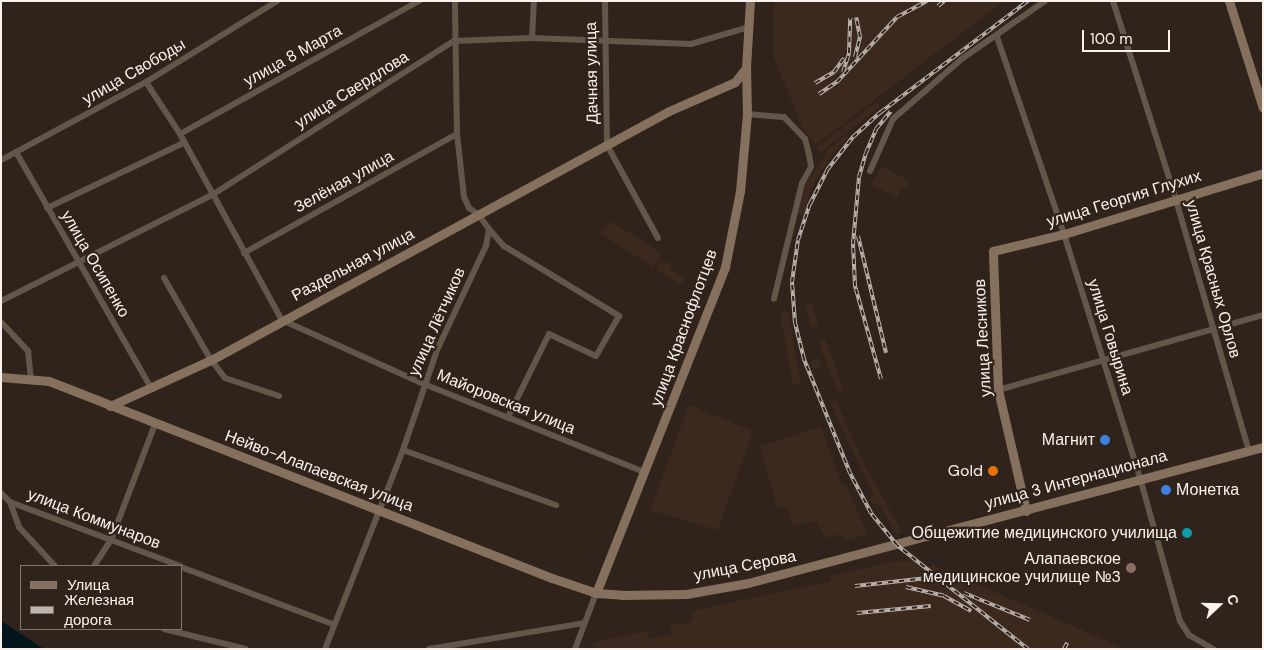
<!DOCTYPE html>
<html>
<head>
<meta charset="utf-8">
<style>
  body { margin:0 }
  #map { position:relative; width:1264px; height:650px; overflow:hidden; background:#30231b; font-family:"DM Sans",sans-serif }
  div>[style] { position:absolute }
  [style*='--x'] { left:calc(var(--x)*1px); top:calc(var(--y)*1px); width:calc(var(--w)*1px); rotate:calc(var(--a)*1deg) }
  .built>* { inset:0; background:#3c291e }
  .round { border-radius:50% }
  .water>* { inset:0; background:#00161a }
  .street>* { height:6px; margin:-3px; padding:0 3px; transform-origin:3px; border-radius:3px; background:#63564a }
  .secondary>* { height:9px; margin:-4.5px; padding:0 4.5px; transform-origin:4.5px; border-radius:4.5px; background:#84705d }
  .rail>* { height:4px; margin-top:-2px; transform-origin:0; background:repeating-linear-gradient(90deg,#30231b 0 5.5px,#beb4ae 0 11px); box-sizing:border-box; border-block:1px solid #beb4ae }
  .dots>* { width:14px; height:14px; translate:-50% -50%; box-sizing:border-box; border:2px solid #30231b; border-radius:50% }
  span { translate:-50% -50%; white-space:nowrap; text-align:center; line-height:1.15; -webkit-text-stroke:4.5px #30231b; paint-order:stroke }
  .street-label { font-size:16px; color:#fbf1ec }
  .poi-label { font-size:16px; color:#fbf1ec }
  .right { translate:-100% -50%; text-align:right }
  .left { translate:0 -50%; text-align:left }
  .frame { position:absolute; inset:0; border:2px solid #fbf1ec; pointer-events:none }
  .legend { position:absolute; left:20px; top:565px; width:162px; height:65px; box-sizing:border-box; background:#30231b; border:1px solid #81756f; margin:0; padding:6px 9px; list-style:none; font-size:15px; color:#fbf1ec }
  .legend li { display:flex; align-items:center; gap:10px; height:25px }
  .legend b { width:25px; border:1px solid #81756f }
  .north { position:absolute; left:1194px; top:580px; width:50px; height:50px; -webkit-text-stroke:4px #30231b; paint-order:stroke; rotate:69deg; font-size:14px; font-weight:700; line-height:20px; text-align:center; color:#fbf1ec }
  .north::after { content:''; display:block; margin:auto; width:18px; height:22px; background:#fbf1ec; clip-path:polygon(50% 0,100% 100%,50% 72%,0 100%) }
  .scale { position:absolute; left:1082px; top:30px; width:88px; height:22px; box-sizing:border-box; border:2px solid #fbf1ec; border-top:0; padding-left:6px; font-size:15px; line-height:18px; white-space:nowrap; color:#fbf1ec; -webkit-text-stroke:4px #30231b; paint-order:stroke }
</style>
</head>
<body>
<div id="map">
  <div class="built">
    <div style="clip-path:polygon(774px 1px,1004px 1px,815px 145px,803px 128px,773px 56px)"></div>
    <div style="clip-path:polygon(877px 102px,880px 107px,821px 152px,817px 147px)"></div>
    <div style="clip-path:polygon(846px 134px,849px 137px,831px 156px,812px 187px,803px 216px,796px 214px,805px 185px,828px 150px)"></div>
    <div style="clip-path:polygon(882px 166px,910px 182px,906px 188px,902px 186px,897px 198px,871px 184px)"></div>
    <div style="clip-path:polygon(610px 221px,662px 253px,653px 267px,601px 234px)"></div>
    <div style="clip-path:polygon(666px 261px,671px 264px,669px 268px,685px 278px,680px 285px,656px 269px,661px 262px,664px 264px)"></div>
    <div style="clip-path:polygon(812px 302px,818px 326px,811px 327px,805px 304px)"></div>
    <div style="clip-path:polygon(788px 312px,801px 384px,793px 385px,780px 314px)"></div>
    <div style="clip-path:polygon(825px 339px,844px 389px,838px 392px,818px 341px)"></div>
    <div class="round" style="left:809.5px;top:357.5px;width:11px;height:11px"></div>
    <div style="clip-path:polygon(836px 400px,865px 466px,902px 532px,897px 535px,878px 502px,873px 505px,869px 499px,874px 496px,830px 403px)"></div>
    <div style="clip-path:polygon(689px 405px,753px 431px,718px 530px,650px 510px)"></div>
    <div style="clip-path:polygon(821px 427px,842px 485px,846px 485px,867px 534px,847px 541px,839px 534px,825px 538px,817px 521px,792px 526px,788px 507px,777px 508px,760px 446px)"></div>
    <div style="clip-path:polygon(896px 561px,915px 561px,927px 570px,933px 565px,1125px 649px,593px 649px,592px 642px,647px 631px,649px 639px,672px 634px,670px 625px,693px 622px,692px 611px,831px 581px,830px 576px)"></div>
  </div>
  <div class="water">
    <div style="clip-path:polygon(1px 621px,44px 649px,1px 649px)"></div>
  </div>
  <div class="street">
    <div style="--x:605;--y:1;--w:144;--a:89.2"></div>
    <div style="--x:607;--y:145;--w:106;--a:61.3"></div>
    <div style="--x:1113;--y:1;--w:209;--a:72.4"></div>
    <div style="--x:1176;--y:200;--w:261;--a:73.8"></div>
    <div style="--x:997;--y:37;--w:208;--a:71.2"></div>
    <div style="--x:1064;--y:234;--w:256;--a:72.7"></div>
    <div style="--x:1140;--y:478;--w:148;--a:74.4"></div>
    <div style="--x:1180;--y:621;--w:17;--a:57"></div>
    <div style="--x:1189;--y:635;--w:28;--a:30"></div>
    <div style="--x:532;--y:38;--w:37;--a:-87"></div>
    <div style="--x:146;--y:82;--w:62;--a:56.8"></div>
    <div style="--x:180;--y:134;--w:212;--a:61.3"></div>
    <div style="--x:282;--y:320;--w:156;--a:24.3"></div>
    <div style="--x:424;--y:384;--w:237;--a:21.8"></div>
    <div style="--x:747;--y:114;--w:37;--a:5"></div>
    <div style="--x:784;--y:117;--w:30;--a:46"></div>
    <div style="--x:805;--y:139;--w:16;--a:75"></div>
    <div style="--x:809;--y:154;--w:13;--a:81"></div>
    <div style="--x:811;--y:167;--w:18;--a:119"></div>
    <div style="--x:802;--y:183;--w:119;--a:103.6"></div>
    <div style="--x:180;--y:134;--w:274;--a:-29.1"></div>
    <div style="--x:16;--y:152;--w:273;--a:60.2"></div>
    <div style="--x:1;--y:160;--w:165;--a:-28.3"></div>
    <div style="--x:146;--y:82;--w:154;--a:-31.7"></div>
    <div style="--x:870;--y:171;--w:57;--a:-66.1"></div>
    <div style="--x:893;--y:119;--w:93;--a:-41.1"></div>
    <div style="--x:963;--y:58;--w:100;--a:-34.8"></div>
    <div style="--x:47;--y:208;--w:151;--a:-25.5"></div>
    <div style="--x:489;--y:229;--w:23;--a:49"></div>
    <div style="--x:504;--y:246;--w:135;--a:31.3"></div>
    <div style="--x:619;--y:316;--w:46;--a:119.9"></div>
    <div style="--x:596;--y:356;--w:52;--a:-154.9"></div>
    <div style="--x:549;--y:334;--w:93;--a:116.3"></div>
    <div style="--x:244;--y:253;--w:244;--a:-29.2"></div>
    <div style="--x:164;--y:278;--w:95;--a:60.2"></div>
    <div style="--x:211;--y:360;--w:23;--a:52"></div>
    <div style="--x:225;--y:378;--w:57;--a:18.4"></div>
    <div style="--x:1;--y:301;--w:236;--a:-26.7"></div>
    <div style="--x:212;--y:195;--w:287;--a:-32.5"></div>
    <div style="--x:454;--y:41;--w:78;--a:-2.2"></div>
    <div style="--x:532;--y:38;--w:159;--a:2.2"></div>
    <div style="--x:691;--y:44;--w:60;--a:-16.3"></div>
    <div style="--x:1;--y:322;--w:40;--a:47"></div>
    <div style="--x:28;--y:351;--w:27;--a:84"></div>
    <div style="--x:998;--y:390;--w:275;--a:-15.8"></div>
    <div style="--x:403;--y:450;--w:163;--a:19.8"></div>
    <div style="--x:1;--y:493;--w:13;--a:45"></div>
    <div style="--x:10;--y:502;--w:182;--a:20.6"></div>
    <div style="--x:10;--y:502;--w:27;--a:70"></div>
    <div style="--x:19;--y:527;--w:53;--a:47.3"></div>
    <div style="--x:94;--y:566;--w:31;--a:-57"></div>
    <div style="--x:111;--y:540;--w:124;--a:-69.2"></div>
    <div style="--x:181;--y:567;--w:162;--a:20.6"></div>
    <div style="--x:164;--y:629;--w:84;--a:13.7"></div>
    <div style="--x:325;--y:649;--w:214;--a:-68.6"></div>
    <div style="--x:403;--y:450;--w:106;--a:-71.2"></div>
    <div style="--x:437;--y:350;--w:115;--a:-64.8"></div>
    <div style="--x:486;--y:246;--w:17;--a:-80"></div>
    <div style="--x:489;--y:229;--w:17;--a:-126"></div>
    <div style="--x:479;--y:215;--w:12;--a:-145"></div>
    <div style="--x:469;--y:208;--w:12;--a:-114"></div>
    <div style="--x:464;--y:197;--w:63;--a:-96.3"></div>
    <div style="--x:457;--y:134;--w:133;--a:-90.9"></div>
    <div style="--x:429;--y:649;--w:157;--a:-9.5"></div>
    <div style="--x:575;--y:649;--w:60;--a:-69.4"></div>
  </div>
  <div class="secondary">
    <div style="--x:1229;--y:1;--w:112;--a:72.4"></div>
    <div style="--x:1;--y:377;--w:48;--a:4.8"></div>
    <div style="--x:49;--y:381;--w:540;--a:21.39"></div>
    <div style="--x:552;--y:578;--w:46;--a:18.8"></div>
    <div style="--x:596;--y:593;--w:26;--a:4"></div>
    <div style="--x:622;--y:595;--w:64;--a:-0.9"></div>
    <div style="--x:686;--y:594;--w:63;--a:-10.1"></div>
    <div style="--x:748;--y:583;--w:533;--a:-14.79"></div>
    <div style="--x:110;--y:406;--w:111;--a:-24.5"></div>
    <div style="--x:211;--y:360;--w:521;--a:-28.53"></div>
    <div style="--x:669;--y:111;--w:72;--a:-23.7"></div>
    <div style="--x:735;--y:82;--w:18;--a:-52"></div>
    <div style="--x:1026;--y:511;--w:124;--a:-103"></div>
    <div style="--x:998;--y:390;--w:139;--a:-92.1"></div>
    <div style="--x:993;--y:251;--w:73;--a:-13.5"></div>
    <div style="--x:1064;--y:234;--w:208;--a:-17"></div>
    <div style="--x:596;--y:593;--w:351;--a:-68.4"></div>
    <div style="--x:725;--y:267;--w:77;--a:-78.8"></div>
    <div style="--x:740;--y:191;--w:77;--a:-84.8"></div>
    <div style="--x:747;--y:114;--w:46;--a:-91.2"></div>
    <div style="--x:746;--y:68;--w:67;--a:-86.6"></div>
  </div>
  <div class="rail">
    <div style="--x:938;--y:6;--w:8;--a:-40"></div>
    <div style="--x:855;--y:57;--w:21;--a:-76"></div>
    <div style="--x:860;--y:37;--w:20;--a:-101"></div>
    <div style="--x:843;--y:72;--w:20;--a:-72"></div>
    <div style="--x:849;--y:53;--w:35;--a:-88"></div>
    <div style="--x:815;--y:83;--w:22;--a:-30"></div>
    <div style="--x:834;--y:72;--w:17;--a:-54"></div>
    <div style="--x:819;--y:94;--w:22;--a:-34"></div>
    <div style="--x:837;--y:82;--w:88;--a:-47.3"></div>
    <div style="--x:897;--y:17;--w:34;--a:-28"></div>
    <div style="--x:858;--y:236;--w:120;--a:76.5"></div>
    <div style="--x:881;--y:379;--w:97;--a:-105.6"></div>
    <div style="--x:855;--y:286;--w:42;--a:-92.7"></div>
    <div style="--x:853;--y:244;--w:67;--a:-84.9"></div>
    <div style="--x:859;--y:177;--w:25;--a:-74"></div>
    <div style="--x:866;--y:153;--w:26;--a:-67"></div>
    <div style="--x:876;--y:129;--w:23;--a:-50"></div>
    <div style="--x:855;--y:586;--w:73;--a:-6.3"></div>
    <div style="--x:906;--y:587;--w:39;--a:13"></div>
    <div style="--x:944;--y:596;--w:31;--a:29"></div>
    <div style="--x:964;--y:593;--w:71;--a:22.2"></div>
    <div style="--x:857;--y:613;--w:74;--a:-5.4"></div>
    <div style="--x:1028;--y:649;--w:167;--a:-141.6"></div>
    <div style="--x:897;--y:545;--w:41;--a:-129.1"></div>
    <div style="--x:871;--y:513;--w:45;--a:-117.7"></div>
    <div style="--x:850;--y:473;--w:123;--a:-112"></div>
    <div style="--x:804;--y:359;--w:37;--a:-104"></div>
    <div style="--x:795;--y:323;--w:41;--a:-94.2"></div>
    <div style="--x:792;--y:282;--w:42;--a:-81.9"></div>
    <div style="--x:798;--y:240;--w:38;--a:-72"></div>
    <div style="--x:810;--y:204;--w:38;--a:-63"></div>
    <div style="--x:827;--y:170;--w:42;--a:-51.8"></div>
    <div style="--x:853;--y:137;--w:38;--a:-42"></div>
    <div style="--x:881;--y:112;--w:184;--a:-37.1"></div>
    <div style="--x:1064;--y:649;--w:7;--a:-63"></div>
  </div>
  <div class="dots">
    <div style="left:1105px;top:440px;background:#3f7fe0"></div>
    <div style="left:993px;top:471px;background:#e8710a"></div>
    <div style="left:1166px;top:490px;background:#3f7fe0"></div>
    <div style="left:1187px;top:533px;background:#0f9aa8"></div>
    <div style="left:1131px;top:568px;background:#8d6e63"></div>
  </div>
  <div class="street-label">
    <span style="left:293px;top:56px;rotate:-29deg">улица 8 Марта</span>
    <span style="left:134px;top:72px;rotate:-30deg">улица Свободы</span>
    <span style="left:592px;top:73px;rotate:-91deg">Дачная улица</span>
    <span style="left:352px;top:90px;rotate:-32deg">улица Свердлова</span>
    <span style="left:344px;top:182px;rotate:-29deg">Зелёная улица</span>
    <span style="left:1124px;top:199px;rotate:-17deg">улица Георгия Глухих</span>
    <span style="left:95px;top:264px;rotate:60deg">улица Осипенко</span>
    <span style="left:353px;top:265px;rotate:-28deg">Раздельная улица</span>
    <span style="left:1213px;top:279px;rotate:74deg">улица Красных Орлов</span>
    <span style="left:437px;top:322px;rotate:-66deg">улица Лётчиков</span>
    <span style="left:684px;top:328px;rotate:-70deg">улица Краснофлотцев</span>
    <span style="left:1110px;top:337px;rotate:73deg">улица Говырина</span>
    <span style="left:983px;top:338px;rotate:-93deg">улица Лесников</span>
    <span style="left:506px;top:402px;rotate:22deg">Майоровская улица</span>
    <span style="left:319px;top:471px;rotate:21deg">Нейво-Алапаевская улица</span>
    <span style="left:1076px;top:480px;rotate:-15deg">улица 3 Интернационала</span>
    <span style="left:94px;top:519px;rotate:21deg">улица Коммунаров</span>
    <span style="left:745px;top:566px;rotate:-11deg">улица Серова</span>
  </div>
  <div class="poi-label">
    <span class="right" style="left:1095px;top:440px">Магнит</span>
    <span class="right" style="left:983px;top:471px">Gold</span>
    <span class="left" style="left:1176px;top:490px">Монетка</span>
    <span class="right" style="left:1177px;top:533px">Общежитие медицинского училища</span>
    <span class="right" style="left:1121px;top:568px">Алапаевское<br>медицинское училище №3</span>
  </div>
  <div class="frame"></div>
  <ul class="legend">
  <li><b style="height:6px;background:#84705d"></b>Улица</li>
  <li><b style="height:6px;background:#beb4ae"></b>Железная дорога</li>
  </ul>
  <div class="north">С</div>
  <div class="scale">100 m</div>
</div>
</body>
</html>
